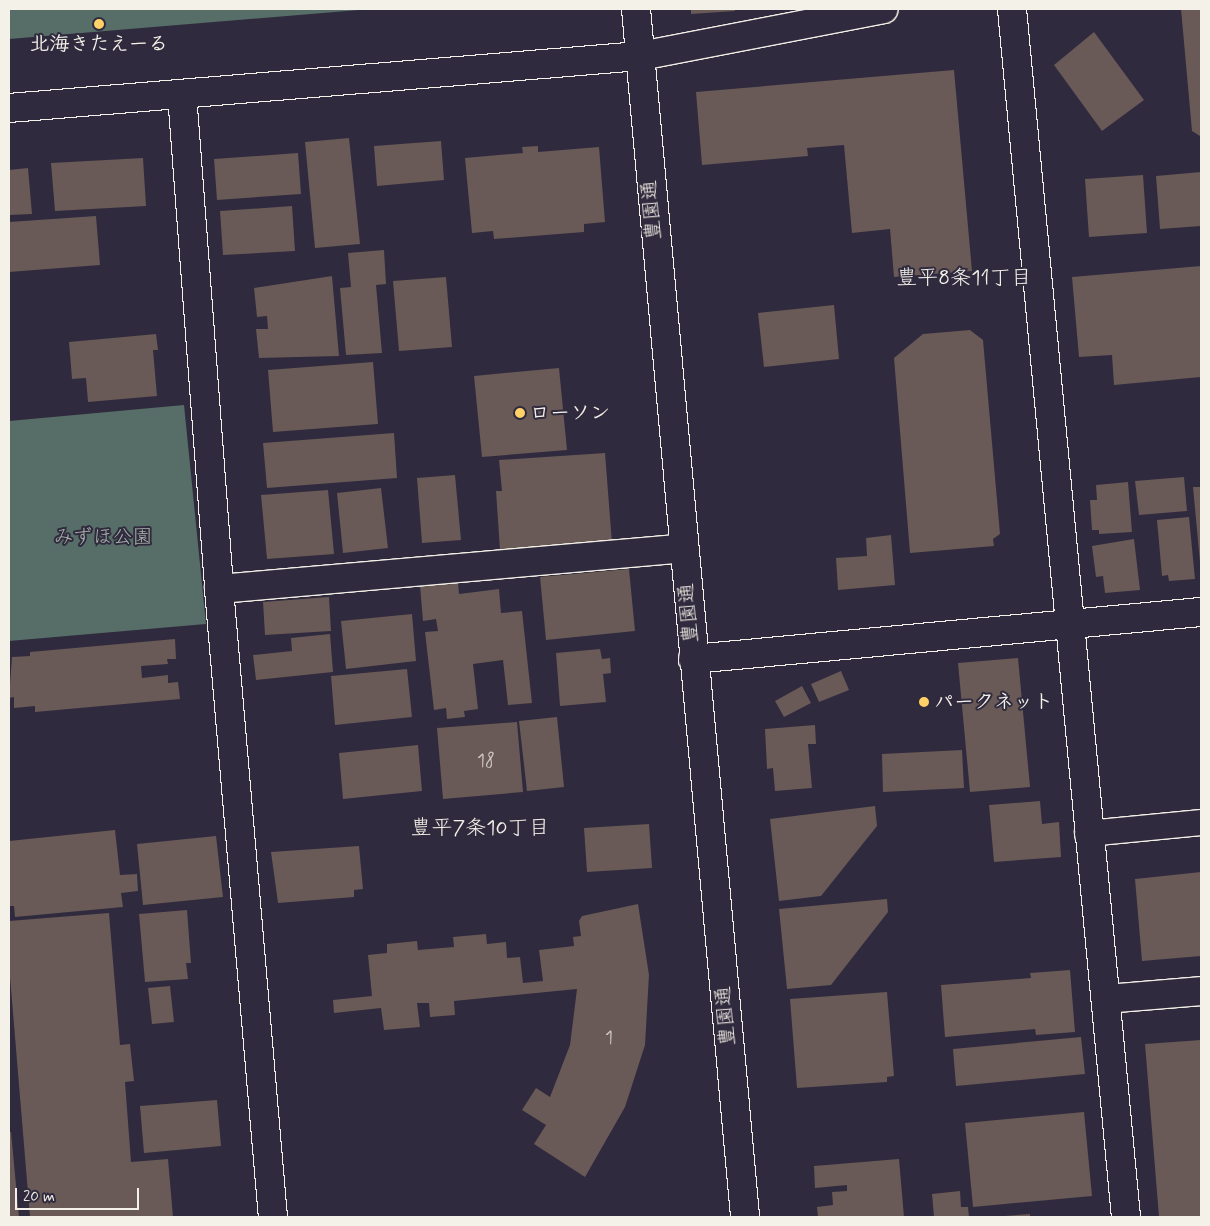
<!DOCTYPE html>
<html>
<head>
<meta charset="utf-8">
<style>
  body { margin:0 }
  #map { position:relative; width:1210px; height:1226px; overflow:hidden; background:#2f2a3d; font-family:Mynerve,"Klee One",sans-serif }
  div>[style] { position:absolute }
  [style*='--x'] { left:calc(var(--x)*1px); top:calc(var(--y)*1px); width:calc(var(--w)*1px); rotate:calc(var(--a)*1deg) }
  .green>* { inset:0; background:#576d67 }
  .building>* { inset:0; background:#695957 }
  .roads { filter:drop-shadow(1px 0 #f4f1e8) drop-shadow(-1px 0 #f4f1e8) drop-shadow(0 1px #f4f1e8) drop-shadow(0 -1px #f4f1e8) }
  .service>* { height:25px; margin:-12.5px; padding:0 12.5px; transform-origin:12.5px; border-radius:12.5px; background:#2f2a3d }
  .minor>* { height:28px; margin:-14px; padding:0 14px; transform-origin:14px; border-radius:14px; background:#2f2a3d }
  .tertiary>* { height:28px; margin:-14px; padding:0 14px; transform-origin:14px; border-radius:14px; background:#2f2a3d }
  .dots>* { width:14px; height:14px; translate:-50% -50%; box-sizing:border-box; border:2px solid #2f2a3d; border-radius:50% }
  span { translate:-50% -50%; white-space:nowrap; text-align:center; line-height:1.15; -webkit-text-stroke:4px #2f2a3d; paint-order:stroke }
  .number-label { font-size:18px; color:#d1cbc4 }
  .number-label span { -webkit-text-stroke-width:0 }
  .poi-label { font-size:20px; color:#f4f1e8; font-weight:700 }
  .left { translate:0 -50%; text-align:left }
  .street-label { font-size:20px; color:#f4f1e8 }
  .park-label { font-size:20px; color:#adb6ae }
  .neighbourhood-label { font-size:21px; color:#f4f1e8 }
  .frame { position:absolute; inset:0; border:10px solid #f4f1e8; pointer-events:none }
  .scale { position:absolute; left:15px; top:1188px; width:124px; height:22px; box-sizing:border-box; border:2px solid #f4f1e8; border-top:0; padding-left:6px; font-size:15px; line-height:18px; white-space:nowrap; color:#f4f1e8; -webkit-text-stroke:4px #2f2a3d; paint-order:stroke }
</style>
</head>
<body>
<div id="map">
  <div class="green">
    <div style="clip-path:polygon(9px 9px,371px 9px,9px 39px)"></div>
    <div style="clip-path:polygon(184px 405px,206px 624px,9px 641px,9px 421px)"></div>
  </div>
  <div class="building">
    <div style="clip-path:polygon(691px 9px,735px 9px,735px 11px,691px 14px)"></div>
    <div style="clip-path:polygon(1181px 9px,1201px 9px,1200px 136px,1192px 131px)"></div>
    <div style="clip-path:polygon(1094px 32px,1144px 100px,1102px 131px,1054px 65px)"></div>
    <div style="clip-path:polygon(954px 70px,972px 271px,894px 277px,890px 229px,852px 233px,844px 145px,807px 148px,808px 156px,702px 165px,696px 92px)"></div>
    <div style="clip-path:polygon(349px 138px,360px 244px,315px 248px,305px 142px)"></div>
    <div style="clip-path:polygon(441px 141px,444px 180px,377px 186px,374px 146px)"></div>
    <div style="clip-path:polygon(538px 146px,538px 152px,599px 147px,605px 222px,584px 224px,584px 232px,494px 239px,493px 231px,472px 233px,465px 158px,523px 153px,522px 147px)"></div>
    <div style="clip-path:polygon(298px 153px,301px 194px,217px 200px,214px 159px)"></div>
    <div style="clip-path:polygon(143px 158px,146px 206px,55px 211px,51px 163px)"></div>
    <div style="clip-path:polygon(28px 168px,32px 214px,9px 215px,9px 170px)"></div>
    <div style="clip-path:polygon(1201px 172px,1201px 226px,1160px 229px,1156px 176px)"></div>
    <div style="clip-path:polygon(1143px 175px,1147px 233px,1089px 237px,1085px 179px)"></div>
    <div style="clip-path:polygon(292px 206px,295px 251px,223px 255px,220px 211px)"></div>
    <div style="clip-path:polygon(96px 216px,100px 265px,9px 272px,9px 222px)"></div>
    <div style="clip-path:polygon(384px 250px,386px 284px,376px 285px,382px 353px,346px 355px,340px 288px,351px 287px,348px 253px)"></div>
    <div style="clip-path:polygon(1201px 266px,1201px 377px,1114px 385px,1112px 355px,1079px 357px,1072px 277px)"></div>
    <div style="clip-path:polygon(332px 276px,339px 356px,259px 358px,256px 329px,268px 329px,267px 316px,257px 317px,254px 288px)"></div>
    <div style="clip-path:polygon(446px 277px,452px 347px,399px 351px,393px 281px)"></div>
    <div style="clip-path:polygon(834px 305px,839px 359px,764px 367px,758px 313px)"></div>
    <div style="clip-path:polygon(970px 330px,983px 340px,1000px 534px,993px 539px,994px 546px,910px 553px,894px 358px,923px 334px)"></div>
    <div style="clip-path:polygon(156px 334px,158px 350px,153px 350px,157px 396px,88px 402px,86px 378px,72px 379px,69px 342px)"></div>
    <div style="clip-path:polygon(373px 362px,378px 424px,273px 432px,268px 370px)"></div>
    <div style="clip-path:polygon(559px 368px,567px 450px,482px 457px,474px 376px)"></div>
    <div style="clip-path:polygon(394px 433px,397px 478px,267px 488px,263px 443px)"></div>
    <div style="clip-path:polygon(605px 453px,612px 543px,500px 550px,496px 491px,502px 491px,499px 460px)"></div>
    <div style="clip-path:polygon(455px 475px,461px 540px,422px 543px,417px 478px)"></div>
    <div style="clip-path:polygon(1184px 477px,1187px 511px,1139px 515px,1135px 481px)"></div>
    <div style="clip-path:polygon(1128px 482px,1132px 532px,1099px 534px,1099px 530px,1092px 530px,1090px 500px,1097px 500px,1096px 485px)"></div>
    <div style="clip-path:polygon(1193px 487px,1201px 487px,1201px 562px,1200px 562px)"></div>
    <div style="clip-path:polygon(381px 488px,388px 548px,343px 553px,337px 493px)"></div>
    <div style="clip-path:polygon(328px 490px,334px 554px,267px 559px,261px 495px)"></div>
    <div style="clip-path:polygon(1189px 517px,1195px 579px,1169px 581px,1168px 575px,1162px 576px,1157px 520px)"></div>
    <div style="clip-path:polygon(891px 535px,895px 585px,838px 590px,836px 558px,867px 556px,866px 538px)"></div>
    <div style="clip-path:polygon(1134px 539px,1140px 590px,1105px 593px,1103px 576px,1096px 577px,1092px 546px)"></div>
    <div style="clip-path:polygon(629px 569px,635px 631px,546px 640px,540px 577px)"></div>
    <div style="clip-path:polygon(458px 582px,459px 594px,499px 589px,501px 613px,522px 611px,532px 703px,508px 705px,503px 660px,473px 664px,478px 709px,464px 711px,465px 717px,447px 719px,446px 708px,434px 710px,425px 632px,438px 631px,436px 619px,423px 621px,420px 586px)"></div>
    <div style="clip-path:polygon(329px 597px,331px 631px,265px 635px,263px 602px)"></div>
    <div style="clip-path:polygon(412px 614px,416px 661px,346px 669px,341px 621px)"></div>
    <div style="clip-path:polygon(330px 634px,333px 672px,256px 680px,253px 655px,292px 651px,291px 638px)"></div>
    <div style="clip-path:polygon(175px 639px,176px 659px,167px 659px,168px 664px,141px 666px,142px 678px,168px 675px,168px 683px,178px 682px,180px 699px,35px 712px,35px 706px,14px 708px,14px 697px,9px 698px,12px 657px,30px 656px,30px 652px)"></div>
    <div style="clip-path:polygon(600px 649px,602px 659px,610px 658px,611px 673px,603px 674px,606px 702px,560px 706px,556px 653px)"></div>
    <div style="clip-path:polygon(1018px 658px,1030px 787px,970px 792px,958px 663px)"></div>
    <div style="clip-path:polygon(407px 669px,412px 717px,335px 725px,331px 676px)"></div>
    <div style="clip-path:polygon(841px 671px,849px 690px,819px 702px,811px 684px)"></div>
    <div style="clip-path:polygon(802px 686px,811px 703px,784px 717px,775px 701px)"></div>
    <div style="clip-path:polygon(557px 717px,564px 787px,527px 791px,519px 721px)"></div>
    <div style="clip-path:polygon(517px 722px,523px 792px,443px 799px,437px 728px)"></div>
    <div style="clip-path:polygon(815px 725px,816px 744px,808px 744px,812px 788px,775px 791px,773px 768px,767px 769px,765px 729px)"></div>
    <div style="clip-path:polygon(418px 745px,422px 791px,343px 799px,339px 753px)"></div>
    <div style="clip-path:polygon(962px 750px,964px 788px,883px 792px,882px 754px)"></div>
    <div style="clip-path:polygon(1040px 801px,1042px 824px,1059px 822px,1061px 857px,994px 862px,989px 805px)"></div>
    <div style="clip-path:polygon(875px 806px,877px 826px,821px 896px,779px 901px,770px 819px)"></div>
    <div style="clip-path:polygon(649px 824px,652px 868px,587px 872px,584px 828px)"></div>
    <div style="clip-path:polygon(115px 830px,120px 875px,137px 874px,138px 891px,121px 893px,123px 907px,15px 917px,14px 906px,9px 906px,9px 841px)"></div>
    <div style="clip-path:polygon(216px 836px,223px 897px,143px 905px,137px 844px)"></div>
    <div style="clip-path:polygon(359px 846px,363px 889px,354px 890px,354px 897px,278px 903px,271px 852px)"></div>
    <div style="clip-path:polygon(1201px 872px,1201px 956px,1142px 961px,1135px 879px)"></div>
    <div style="clip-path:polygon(887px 899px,888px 912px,831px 985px,787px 989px,779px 909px)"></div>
    <div style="clip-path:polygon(638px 904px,649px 975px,645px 1045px,625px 1107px,585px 1177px,534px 1144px,546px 1125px,522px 1110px,536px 1088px,550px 1097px,570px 1045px,577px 989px,454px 1001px,455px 1015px,430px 1017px,429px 1003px,417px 1003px,420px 1027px,384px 1030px,381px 1008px,334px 1013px,333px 1000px,372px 996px,368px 955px,387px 953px,387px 944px,417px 941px,418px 950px,454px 947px,453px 937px,486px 934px,487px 944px,506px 942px,507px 958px,520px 957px,523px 983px,543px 981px,539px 950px,574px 946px,573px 937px,581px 936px,579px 921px,582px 916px)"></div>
    <div style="clip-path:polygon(187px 910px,191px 963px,186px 963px,188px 979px,145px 982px,139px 914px)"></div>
    <div style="clip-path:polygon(109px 913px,120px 1045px,130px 1044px,134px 1081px,125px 1082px,131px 1162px,168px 1159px,173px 1217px,30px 1217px,9px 965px,9px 921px)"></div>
    <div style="clip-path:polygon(1070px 970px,1075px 1032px,1036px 1035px,1035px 1029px,945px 1037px,941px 985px,1031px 978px,1030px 973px)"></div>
    <div style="clip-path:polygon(170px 986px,174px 1022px,152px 1024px,148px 988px)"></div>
    <div style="clip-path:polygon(887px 992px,894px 1076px,887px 1077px,887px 1082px,797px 1088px,790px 999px)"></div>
    <div style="clip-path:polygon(1081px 1037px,1085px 1074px,956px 1086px,953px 1049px)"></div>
    <div style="clip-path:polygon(1201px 1040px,1201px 1217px,1159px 1217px,1145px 1044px)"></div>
    <div style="clip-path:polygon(217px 1100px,221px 1146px,144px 1153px,140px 1106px)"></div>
    <div style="clip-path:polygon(1084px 1112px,1092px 1196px,973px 1207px,965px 1123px)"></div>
    <div style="clip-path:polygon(9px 1132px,11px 1132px,19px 1217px,9px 1217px)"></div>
    <div style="clip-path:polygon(899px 1159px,904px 1217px,818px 1217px,817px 1207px,833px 1205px,832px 1192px,847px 1191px,847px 1185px,815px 1188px,814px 1166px)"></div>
    <div style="clip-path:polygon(960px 1191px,961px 1207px,968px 1207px,969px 1217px,934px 1217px,932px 1194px)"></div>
    <div style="clip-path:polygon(1030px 1214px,1030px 1217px,1004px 1217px,1004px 1216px)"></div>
  </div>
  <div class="roads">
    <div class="service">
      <div style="--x:1087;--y:833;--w:115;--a:-5.5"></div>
    </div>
    <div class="minor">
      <div style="--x:1012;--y:9;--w:1213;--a:84.61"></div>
      <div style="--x:640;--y:56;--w:248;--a:-10.9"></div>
      <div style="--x:182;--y:94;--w:496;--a:85.7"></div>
      <div style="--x:219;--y:589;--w:630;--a:85.09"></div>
      <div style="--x:219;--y:589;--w:466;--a:-5"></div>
      <div style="--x:693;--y:659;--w:510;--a:-5.29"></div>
      <div style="--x:1106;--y:999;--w:95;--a:-4.8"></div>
    </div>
    <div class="tertiary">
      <div style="--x:636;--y:9;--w:1213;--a:84.84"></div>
      <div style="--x:9;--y:108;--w:633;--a:-4.71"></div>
    </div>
  </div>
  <div class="dots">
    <div style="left:99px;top:24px;background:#ffd166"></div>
    <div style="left:520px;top:413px;background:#ffd166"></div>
    <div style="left:924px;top:702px;background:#ffd166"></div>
  </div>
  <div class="number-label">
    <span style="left:486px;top:761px">18</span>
    <span style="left:609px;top:1038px">1</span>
  </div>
  <div class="poi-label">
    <span style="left:99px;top:44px">北海きたえーる</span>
    <span class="left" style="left:530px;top:413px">ローソン</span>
    <span class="left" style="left:934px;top:702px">パークネット</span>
  </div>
  <div class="street-label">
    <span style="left:652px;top:210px;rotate:-95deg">豊園通</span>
    <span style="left:689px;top:613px;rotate:-95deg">豊園通</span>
    <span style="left:726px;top:1016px;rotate:-95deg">豊園通</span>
  </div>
  <div class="park-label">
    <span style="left:103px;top:537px">みずほ公園</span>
  </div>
  <div class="neighbourhood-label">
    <span style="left:964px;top:278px">豊平8条11丁目</span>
    <span style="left:480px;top:828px">豊平7条10丁目</span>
  </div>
  <div class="frame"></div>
  <div class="scale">20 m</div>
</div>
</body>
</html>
